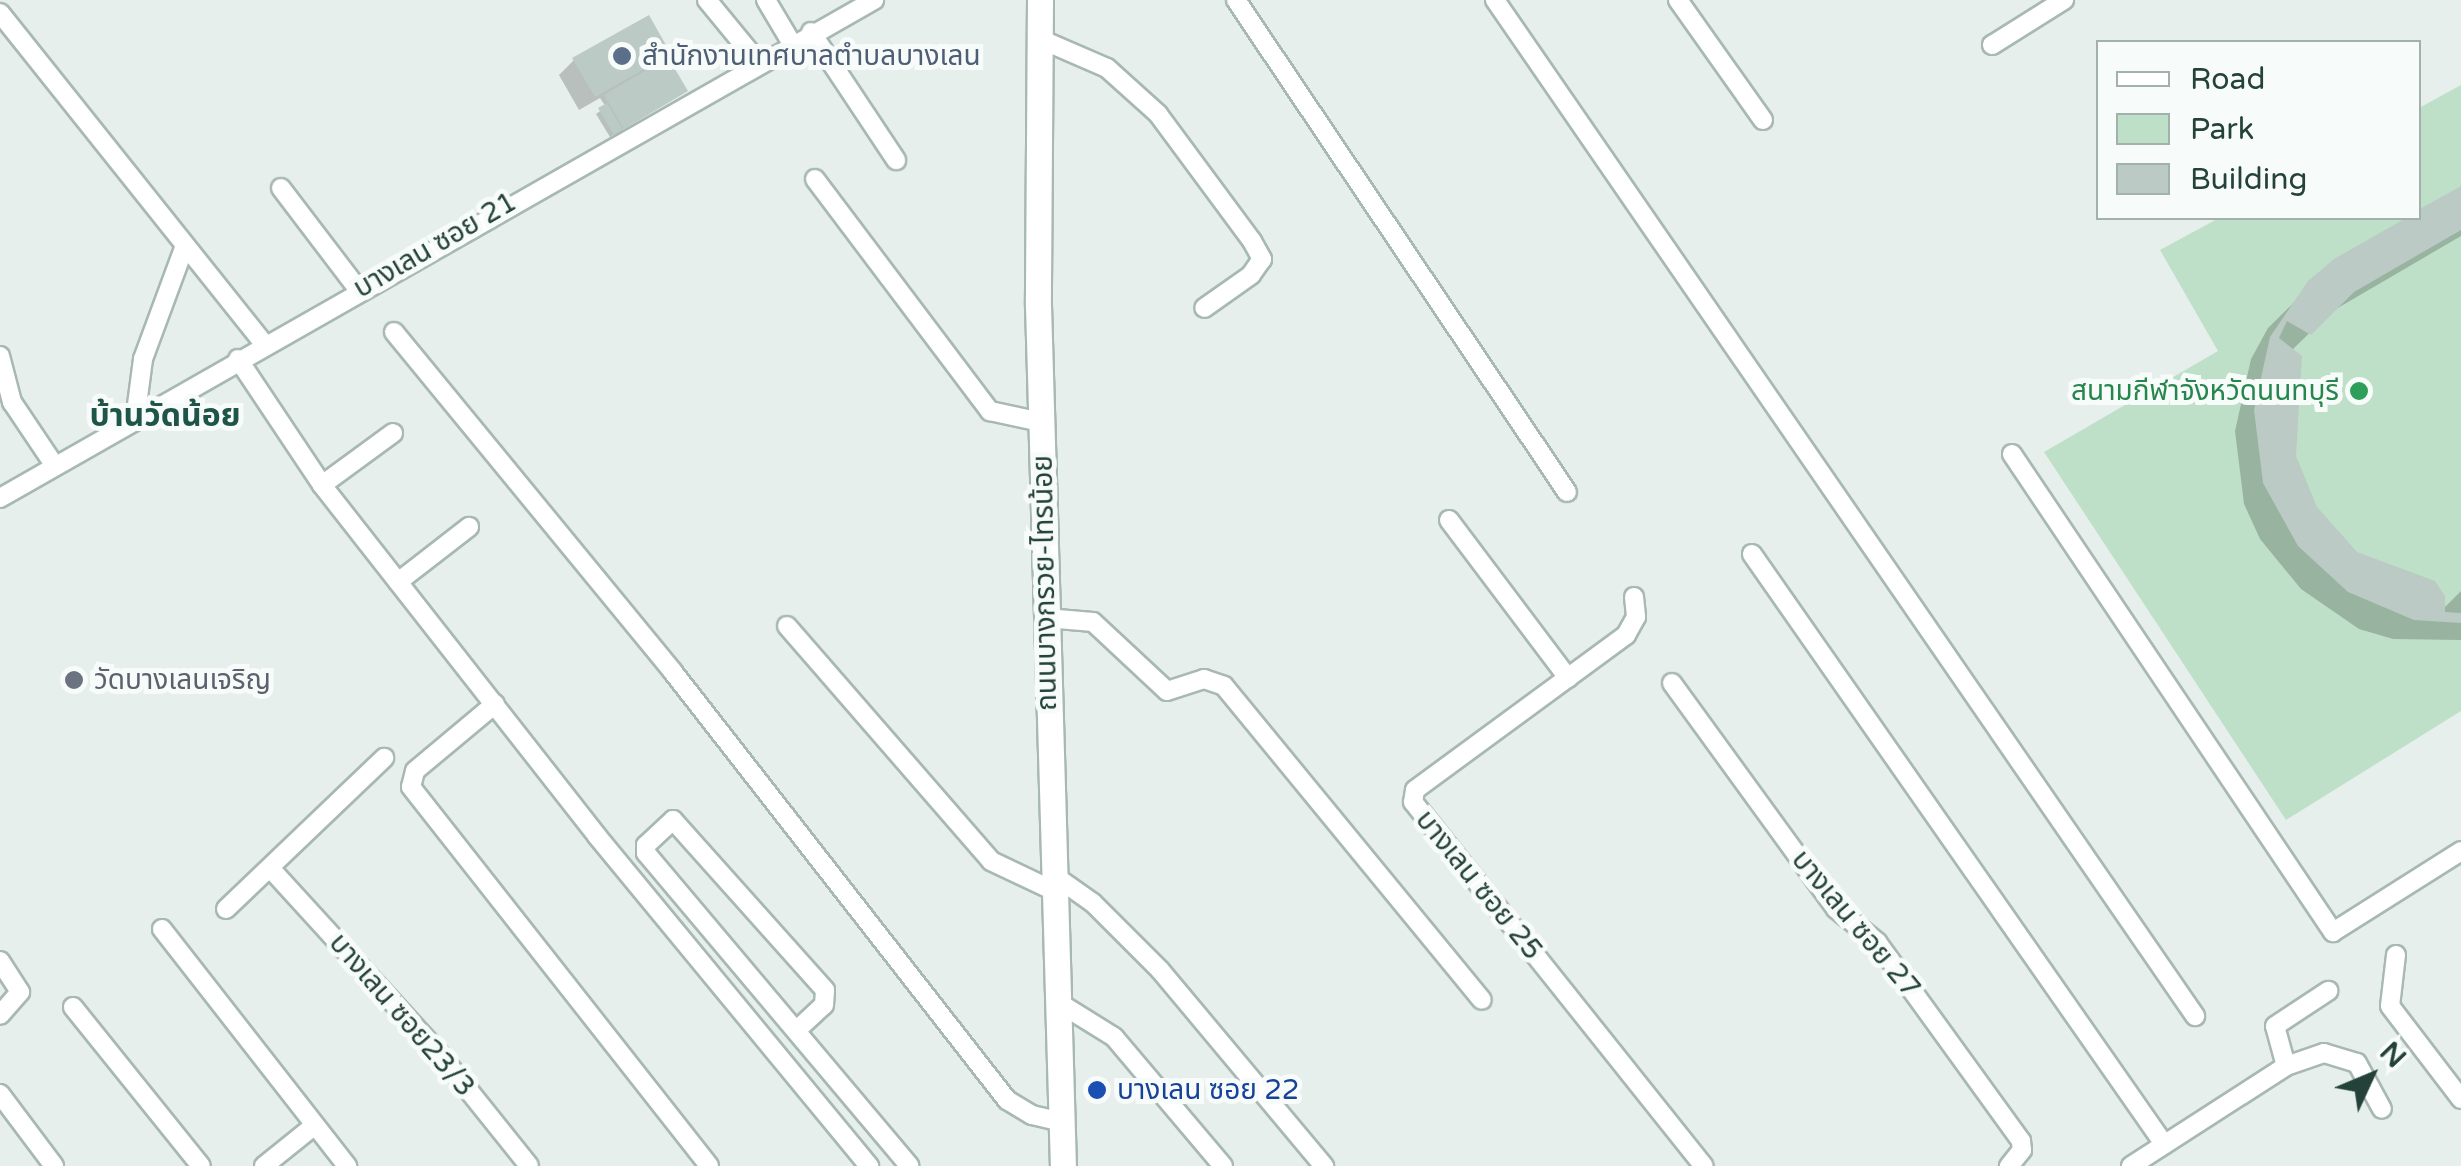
<!DOCTYPE html>
<html>
<head>
<meta charset="utf-8">
<style>
  body { margin:0 }
  #map { position:relative; width:2461px; height:1166px; overflow:hidden; background:#e6efeb; font-family:"Varela Round","Noto Sans Thai",sans-serif }
  div>[style] { position:absolute }
  [style*='--x'] { left:calc(var(--x)*1px); top:calc(var(--y)*1px); width:calc(var(--w)*1px); rotate:calc(var(--a)*1deg) }
  .green>* { inset:0; background:#bfe0c8 }
  .shadow>* { inset:0; background:#0003 }
  .building>* { inset:0; background:#bbcac4 }
  .roads { filter:drop-shadow(2px 0 #a8b8b2) drop-shadow(-2px 0 #a8b8b2) drop-shadow(0 2px #a8b8b2) drop-shadow(0 -2px #a8b8b2) }
  .minor>* { height:18px; margin:-9px; padding:0 9px; transform-origin:9px; border-radius:9px; background:#fff }
  .secondary>* { height:25px; margin:-12.5px; padding:0 12.5px; transform-origin:12.5px; border-radius:12.5px; background:#fff }
  .dots>* { width:28px; height:28px; translate:-50% -50%; box-sizing:border-box; border:5px solid #f7fbf9; border-radius:50% }
  span { translate:-50% -50%; white-space:nowrap; text-align:center; line-height:1.15; -webkit-text-stroke:10px #f7fbf9; paint-order:stroke }
  .service-label { font-size:28px; color:#4e5e75 }
  .left { translate:0 -50%; text-align:left }
  .street-label { font-size:28px; color:#24423a }
  .leisure-label { font-size:28px; color:#27864d }
  .right { translate:-100% -50%; text-align:right }
  .worship-label { font-size:28px; color:#5b616d }
  .transit-label { font-size:28px; color:#164399 }
  .quarter-label { font-size:32px; color:#1f5548; font-weight:700 }
  .legend { position:absolute; left:2096px; top:40px; width:325px; height:180px; box-sizing:border-box; background:#f7fbf9; border:2px solid #a3b1ad; margin:0; padding:12px 18px; list-style:none; font-size:30px; color:#24423a }
  .legend li { display:flex; align-items:center; gap:20px; height:50px }
  .legend b { width:50px; border:2px solid #a3b1ad }
  .north { position:absolute; left:2321px; top:1026px; width:100px; height:100px; -webkit-text-stroke:8px #f7fbf9; paint-order:stroke; rotate:46deg; font-size:28px; font-weight:700; line-height:40px; text-align:center; color:#24423a }
  .north::after { content:''; display:block; margin:auto; width:35px; height:45px; background:#24423a; clip-path:polygon(50% 0,100% 100%,50% 72%,0 100%) }
</style>
</head>
<body>
<div id="map">
  <div class="green">
    <div style="clip-path:polygon(2461px 85px,2461px 711px,2286px 820px,2044px 452px,2218px 351px,2160px 250px,2219px 218px,2418px 218px,2419px 108px)"></div>
  </div>
  <div class="shadow">
    <div style="clip-path:polygon(668px 53px,655px 65px,681px 94px,610px 137px,596px 114px,606px 107px,600px 98px,579px 110px,559px 75px,574px 60px)"></div>
    <div style="clip-path:polygon(2461px 190px,2461px 236px,2331px 312px,2291px 351px,2293px 456px,2315px 508px,2356px 554px,2443px 609px,2461px 591px,2461px 640px,2393px 639px,2359px 629px,2301px 589px,2260px 539px,2244px 504px,2235px 431px,2251px 359px,2268px 328px,2336px 261px)"></div>
  </div>
  <div class="building">
    <div style="clip-path:polygon(649px 15px,671px 54px,595px 97px,572px 58px)"></div>
    <div style="clip-path:polygon(668px 57px,688px 91px,624px 129px,604px 95px)"></div>
    <div style="clip-path:polygon(607px 103px,623px 130px,614px 135px,598px 108px)"></div>
    <div style="clip-path:polygon(2461px 186px,2461px 230px,2354px 292px,2311px 335px,2287px 321px,2279px 338px,2302px 356px,2296px 456px,2317px 507px,2357px 552px,2435px 581px,2445px 596px,2445px 612px,2461px 613px,2461px 623px,2414px 620px,2348px 592px,2298px 546px,2263px 483px,2254px 410px,2270px 337px,2308px 281px,2334px 259px,2406px 218px,2418px 218px,2418px 210px)"></div>
  </div>
  <div class="roads">
    <div class="minor">
      <div style="--x:707;--y:0;--w:80;--a:50.6"></div>
      <div style="--x:766;--y:0;--w:49;--a:59.2"></div>
      <div style="--x:1236;--y:0;--w:593;--a:56.07"></div>
      <div style="--x:1495;--y:0;--w:1234;--a:55.43"></div>
      <div style="--x:1678;--y:0;--w:147;--a:54.7"></div>
      <div style="--x:0;--y:13;--w:423;--a:51.4"></div>
      <div style="--x:811;--y:32;--w:154;--a:56.4"></div>
      <div style="--x:1040;--y:39;--w:73;--a:23.4"></div>
      <div style="--x:1107;--y:68;--w:69;--a:42"></div>
      <div style="--x:1158;--y:114;--w:158;--a:53.5"></div>
      <div style="--x:1252;--y:241;--w:21;--a:61"></div>
      <div style="--x:1262;--y:259;--w:19;--a:125"></div>
      <div style="--x:1251;--y:275;--w:57;--a:144.9"></div>
      <div style="--x:1992;--y:45;--w:85;--a:-32"></div>
      <div style="--x:815;--y:179;--w:291;--a:53"></div>
      <div style="--x:990;--y:411;--w:52;--a:12.2"></div>
      <div style="--x:281;--y:188;--w:127;--a:52.7"></div>
      <div style="--x:394;--y:332;--w:440;--a:50.6"></div>
      <div style="--x:673;--y:672;--w:543;--a:52.03"></div>
      <div style="--x:1007;--y:1100;--w:29;--a:31"></div>
      <div style="--x:1032;--y:1115;--w:31;--a:13"></div>
      <div style="--x:0;--y:356;--w:48;--a:75.4"></div>
      <div style="--x:12;--y:402;--w:77;--a:56.1"></div>
      <div style="--x:238;--y:359;--w:151;--a:56.3"></div>
      <div style="--x:322;--y:485;--w:446;--a:51.9"></div>
      <div style="--x:597;--y:836;--w:428;--a:50.5"></div>
      <div style="--x:135;--y:420;--w:62;--a:-82.5"></div>
      <div style="--x:143;--y:359;--w:118;--a:-69.7"></div>
      <div style="--x:2012;--y:454;--w:576;--a:56.12"></div>
      <div style="--x:2333;--y:932;--w:151;--a:-32.3"></div>
      <div style="--x:322;--y:485;--w:88;--a:-36.2"></div>
      <div style="--x:0;--y:498;--w:1006;--a:-29.67"></div>
      <div style="--x:1449;--y:520;--w:198;--a:53"></div>
      <div style="--x:1752;--y:554;--w:720;--a:55.07"></div>
      <div style="--x:398;--y:582;--w:90;--a:-37.8"></div>
      <div style="--x:1634;--y:597;--w:20;--a:84"></div>
      <div style="--x:1636;--y:617;--w:21;--a:119"></div>
      <div style="--x:1626;--y:635;--w:262;--a:143.7"></div>
      <div style="--x:1415;--y:790;--w:12;--a:99"></div>
      <div style="--x:1413;--y:802;--w:466;--a:51.4"></div>
      <div style="--x:1046;--y:618;--w:47;--a:4.9"></div>
      <div style="--x:1093;--y:622;--w:101;--a:43"></div>
      <div style="--x:1167;--y:691;--w:39;--a:-18"></div>
      <div style="--x:1204;--y:679;--w:21;--a:19"></div>
      <div style="--x:1224;--y:686;--w:406;--a:50.6"></div>
      <div style="--x:787;--y:626;--w:311;--a:49"></div>
      <div style="--x:991;--y:861;--w:68;--a:25.4"></div>
      <div style="--x:1672;--y:683;--w:279;--a:54"></div>
      <div style="--x:1836;--y:909;--w:53;--a:38.8"></div>
      <div style="--x:1877;--y:942;--w:246;--a:54.1"></div>
      <div style="--x:2021;--y:1141;--w:9;--a:84"></div>
      <div style="--x:2022;--y:1150;--w:21;--a:129"></div>
      <div style="--x:495;--y:704;--w:104;--a:140.1"></div>
      <div style="--x:415;--y:771;--w:16;--a:104"></div>
      <div style="--x:411;--y:787;--w:482;--a:51.8"></div>
      <div style="--x:270;--y:868;--w:248;--a:47.6"></div>
      <div style="--x:437;--y:1051;--w:147;--a:51.3"></div>
      <div style="--x:1052;--y:874;--w:50;--a:35.3"></div>
      <div style="--x:1093;--y:903;--w:95;--a:45"></div>
      <div style="--x:1160;--y:970;--w:256;--a:50.1"></div>
      <div style="--x:226;--y:909;--w:219;--a:-43.7"></div>
      <div style="--x:162;--y:929;--w:301;--a:52"></div>
      <div style="--x:2396;--y:955;--w:51;--a:96.7"></div>
      <div style="--x:2390;--y:1006;--w:117;--a:52.6"></div>
      <div style="--x:0;--y:961;--w:37;--a:57"></div>
      <div style="--x:20;--y:992;--w:30;--a:131"></div>
      <div style="--x:1056;--y:1001;--w:68;--a:31.8"></div>
      <div style="--x:1114;--y:1037;--w:169;--a:49.8"></div>
      <div style="--x:73;--y:1007;--w:204;--a:51.2"></div>
      <div style="--x:798;--y:1029;--w:35;--a:-43"></div>
      <div style="--x:824;--y:1005;--w:15;--a:-86"></div>
      <div style="--x:825;--y:990;--w:228;--a:-131.8"></div>
      <div style="--x:673;--y:820;--w:37;--a:137"></div>
      <div style="--x:646;--y:845;--w:8;--a:90"></div>
      <div style="--x:646;--y:853;--w:409;--a:49.9"></div>
      <div style="--x:2286;--y:1066;--w:41;--a:-105.4"></div>
      <div style="--x:2275;--y:1026;--w:64;--a:-33.4"></div>
      <div style="--x:0;--y:1094;--w:90;--a:53.1"></div>
      <div style="--x:264;--y:1166;--w:65;--a:-38.8"></div>
      <div style="--x:2131;--y:1166;--w:184;--a:-32.8"></div>
      <div style="--x:2286;--y:1066;--w:40;--a:-18.9"></div>
      <div style="--x:2324;--y:1053;--w:34;--a:17"></div>
      <div style="--x:2357;--y:1063;--w:52;--a:61.5"></div>
    </div>
    <div class="secondary">
      <div style="--x:1040;--y:0;--w:305;--a:90.4"></div>
      <div style="--x:1038;--y:305;--w:861;--a:88.34"></div>
    </div>
  </div>
  <div class="dots">
    <div style="left:622px;top:56px;background:#5c6f8a"></div>
    <div style="left:2359px;top:391px;background:#2e9e5b"></div>
    <div style="left:74px;top:680px;background:#6b7280"></div>
    <div style="left:1097px;top:1090px;background:#1a4fb4"></div>
  </div>
  <div class="service-label">
    <span class="left" style="left:642px;top:56px">สำนักงานเทศบาลตำบลบางเลน</span>
  </div>
  <div class="street-label">
    <span style="left:435px;top:245px;rotate:-30deg">บางเลน ซอย 21</span>
    <span style="left:1045px;top:583px;rotate:-91deg">ถนนบางกรวย-ไทรน้อย</span>
    <span style="left:1479px;top:885px;rotate:51deg">บางเลน ซอย 25</span>
    <span style="left:1856px;top:924px;rotate:50deg">บางเลน ซอย 27</span>
    <span style="left:402px;top:1015px;rotate:49deg">บางเลน ซอย23/3</span>
  </div>
  <div class="leisure-label">
    <span class="right" style="left:2339px;top:391px">สนามกีฬาจังหวัดนนทบุรี</span>
  </div>
  <div class="worship-label">
    <span class="left" style="left:94px;top:680px">วัดบางเลนเจริญ</span>
  </div>
  <div class="transit-label">
    <span class="left" style="left:1117px;top:1090px">บางเลน ซอย 22</span>
  </div>
  <div class="quarter-label">
    <span style="left:165px;top:416px">บ้านวัดน้อย</span>
  </div>
  <ul class="legend">
  <li><b style="height:12px;background:#fff"></b>Road</li>
  <li><b style="height:28px;background:#bfe0c8"></b>Park</li>
  <li><b style="height:28px;background:#bbcac4"></b>Building</li>
  </ul>
  <div class="north">N</div>
</div>
</body>
</html>
